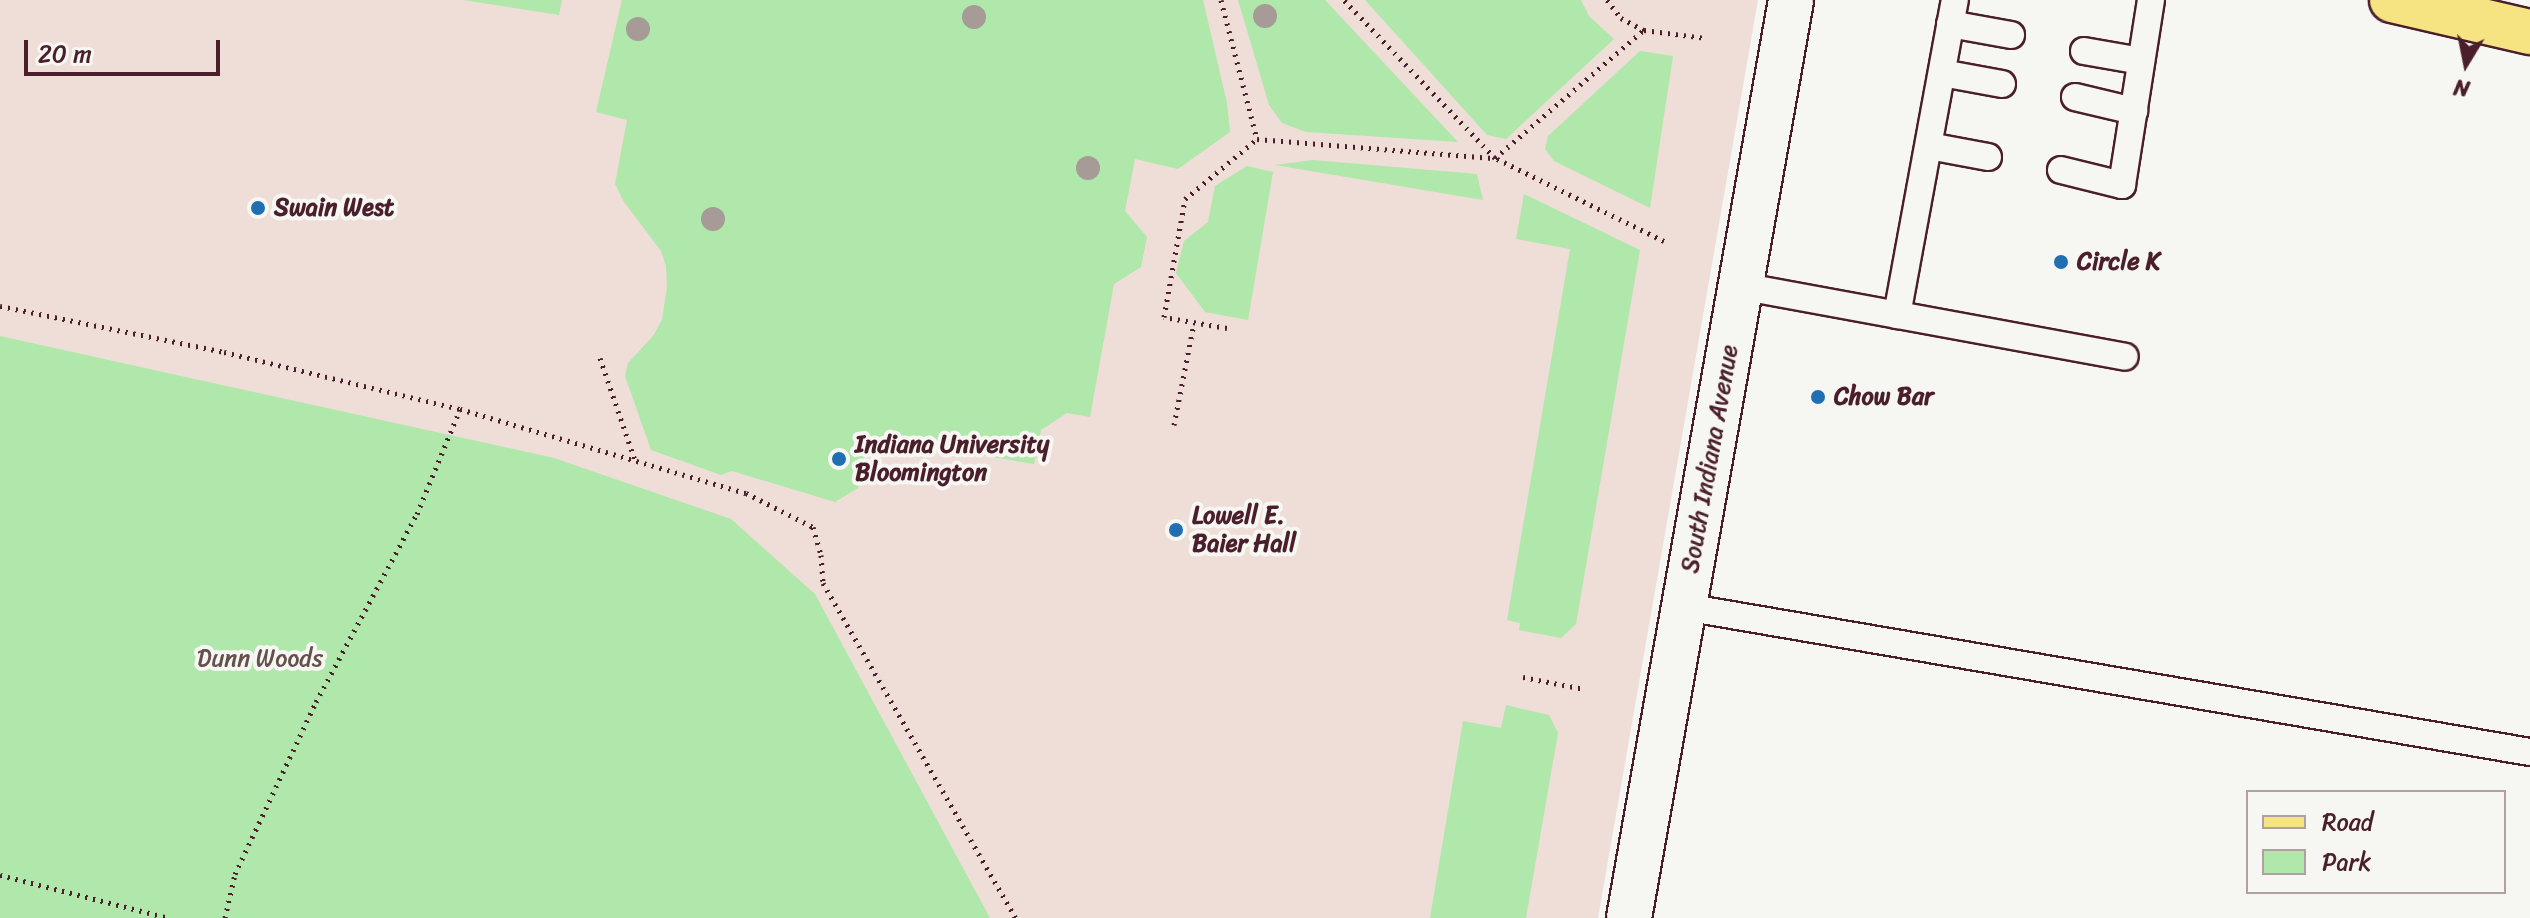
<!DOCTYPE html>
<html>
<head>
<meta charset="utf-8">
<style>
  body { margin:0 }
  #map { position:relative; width:2530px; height:918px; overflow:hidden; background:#f6f6f2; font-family:Sriracha,sans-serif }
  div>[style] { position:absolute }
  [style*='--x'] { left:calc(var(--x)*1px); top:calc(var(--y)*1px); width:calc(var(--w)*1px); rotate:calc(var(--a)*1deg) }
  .built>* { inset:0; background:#efddd8 }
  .green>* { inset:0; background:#b0e7aa }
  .path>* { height:5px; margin-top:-2.5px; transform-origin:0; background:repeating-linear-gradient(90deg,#4a1f2b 0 2px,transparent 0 8px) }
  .roads { filter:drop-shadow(2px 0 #4a1f2b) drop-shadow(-2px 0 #4a1f2b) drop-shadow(0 2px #4a1f2b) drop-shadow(0 -2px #4a1f2b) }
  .lane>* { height:26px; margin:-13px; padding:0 13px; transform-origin:13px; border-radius:13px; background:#f6f6f2 }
  .secondary>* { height:44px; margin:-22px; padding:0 22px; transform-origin:22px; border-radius:22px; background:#f6f6f2 }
  .primary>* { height:44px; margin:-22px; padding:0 22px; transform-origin:22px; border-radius:22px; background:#f6e381 }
  .trees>* { width:24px; height:24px; margin:-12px; border-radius:50%; background:#a69b96 }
  .dots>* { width:22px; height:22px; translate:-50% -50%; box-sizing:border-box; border:4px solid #f6f6f2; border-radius:50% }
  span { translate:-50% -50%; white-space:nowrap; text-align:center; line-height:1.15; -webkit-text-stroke:8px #f6f6f2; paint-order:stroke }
  .poi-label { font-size:24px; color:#4a1f2b; font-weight:700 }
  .left { translate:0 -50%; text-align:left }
  .street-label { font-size:24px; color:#4a1f2b }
  .park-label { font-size:24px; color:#64514b }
  .legend { position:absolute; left:2246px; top:790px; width:260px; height:104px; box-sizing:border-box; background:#f6f6f2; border:2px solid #b1a0a2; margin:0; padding:10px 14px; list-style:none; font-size:24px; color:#4a1f2b }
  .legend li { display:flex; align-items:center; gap:16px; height:40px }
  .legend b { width:40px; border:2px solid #b1a0a2 }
  .north { position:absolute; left:2426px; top:24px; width:80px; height:80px; -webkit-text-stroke:6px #f6f6f2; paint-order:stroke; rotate:190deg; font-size:22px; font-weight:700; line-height:32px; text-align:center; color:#4a1f2b }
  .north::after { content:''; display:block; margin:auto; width:28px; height:36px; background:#4a1f2b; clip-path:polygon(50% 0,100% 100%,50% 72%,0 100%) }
  .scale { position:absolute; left:24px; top:40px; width:196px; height:36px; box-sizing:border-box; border:4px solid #4a1f2b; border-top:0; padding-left:10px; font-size:24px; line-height:28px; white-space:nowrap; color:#4a1f2b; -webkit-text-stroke:6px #f6f6f2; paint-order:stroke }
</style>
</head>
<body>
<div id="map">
  <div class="built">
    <div style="clip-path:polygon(0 0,1758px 0,1598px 918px,0 918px)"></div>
  </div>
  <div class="green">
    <div style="clip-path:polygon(463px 0,562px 0,559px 15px)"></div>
    <div style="clip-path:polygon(622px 0,1203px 0,1227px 103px,1230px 132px,1178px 169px,1135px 159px,1125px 211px,1147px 237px,1141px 267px,1114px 284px,1090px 417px,1067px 413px,1041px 430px,1034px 464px,892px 440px,864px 458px,858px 488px,835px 502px,732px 471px,721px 475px,651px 450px,625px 376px,628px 363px,653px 336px,662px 320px,667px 287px,666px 266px,661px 251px,624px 202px,615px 184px,627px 120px,596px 112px)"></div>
    <div style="clip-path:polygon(1238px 0,1325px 0,1458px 142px,1306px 132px,1282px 123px,1269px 105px)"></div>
    <div style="clip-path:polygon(1365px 0,1581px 0,1589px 16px,1614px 39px,1506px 139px,1487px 135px)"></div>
    <div style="clip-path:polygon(1640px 51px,1673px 56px,1650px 208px,1554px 161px,1545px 149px,1548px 136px)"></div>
    <div style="clip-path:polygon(1313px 160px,1477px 174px,1483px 200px,1275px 165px)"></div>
    <div style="clip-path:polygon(1247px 166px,1273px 172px,1248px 320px,1205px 312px,1176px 273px,1184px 241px,1208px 222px,1215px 186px)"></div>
    <div style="clip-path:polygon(1524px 194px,1640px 250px,1576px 624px,1561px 638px,1519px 630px,1520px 623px,1507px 620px,1570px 249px,1516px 239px)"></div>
    <div style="clip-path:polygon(0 336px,554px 458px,731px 519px,815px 594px,990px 918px,0 918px)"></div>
    <div style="clip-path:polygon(1506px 705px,1549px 715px,1558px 733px,1526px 918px,1430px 918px,1463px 721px,1501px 728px)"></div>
  </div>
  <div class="path">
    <div style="--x:1221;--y:0;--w:144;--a:75.5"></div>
    <div style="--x:1607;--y:0;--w:23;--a:52"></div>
    <div style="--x:1621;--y:18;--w:26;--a:28"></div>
    <div style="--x:1664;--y:241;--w:188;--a:-153.8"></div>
    <div style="--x:1495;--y:158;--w:196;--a:-40.7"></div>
    <div style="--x:1644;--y:30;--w:63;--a:7.4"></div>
    <div style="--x:0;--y:306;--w:229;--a:11.6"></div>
    <div style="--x:224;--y:352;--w:243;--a:13.6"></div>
    <div style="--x:1227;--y:328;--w:64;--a:-170.1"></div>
    <div style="--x:1164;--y:317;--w:120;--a:-79.9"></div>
    <div style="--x:1185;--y:199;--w:94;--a:-39.8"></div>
    <div style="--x:1257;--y:139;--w:239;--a:4.6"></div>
    <div style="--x:1495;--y:158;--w:219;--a:-133.7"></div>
    <div style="--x:600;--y:358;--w:111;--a:71.1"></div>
    <div style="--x:1174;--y:425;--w:104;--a:-78.9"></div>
    <div style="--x:1523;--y:677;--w:62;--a:11.1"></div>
    <div style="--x:0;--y:875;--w:174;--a:14.3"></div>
    <div style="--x:225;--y:918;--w:45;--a:-77.2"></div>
    <div style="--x:235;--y:874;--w:190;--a:-64.8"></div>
    <div style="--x:316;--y:702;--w:213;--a:-61.8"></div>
    <div style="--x:417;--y:514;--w:113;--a:-67.7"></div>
    <div style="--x:460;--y:409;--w:298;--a:16.4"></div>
    <div style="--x:746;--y:493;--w:75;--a:26.9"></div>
    <div style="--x:813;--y:527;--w:29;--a:74"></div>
    <div style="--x:821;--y:555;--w:28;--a:86"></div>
    <div style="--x:823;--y:583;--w:387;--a:60.1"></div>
  </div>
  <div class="roads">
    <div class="lane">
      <div style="--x:1950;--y:24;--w:62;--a:10.2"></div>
      <div style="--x:2084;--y:51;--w:58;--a:10"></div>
      <div style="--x:1942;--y:73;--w:61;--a:10.4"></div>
      <div style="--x:2075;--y:97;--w:61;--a:13.3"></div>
      <div style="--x:1929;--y:146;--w:60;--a:10.6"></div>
      <div style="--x:2061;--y:170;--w:63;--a:13.8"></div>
      <div style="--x:2122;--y:185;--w:187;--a:-81.1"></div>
      <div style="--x:1740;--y:286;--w:391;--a:10.4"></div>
      <div style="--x:1897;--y:315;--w:320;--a:-79.6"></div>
      <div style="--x:1685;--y:607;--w:857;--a:9.74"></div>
    </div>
    <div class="secondary">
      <div style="--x:1629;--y:918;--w:932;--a:-79.99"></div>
    </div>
    <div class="primary">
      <div style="--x:2392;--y:0;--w:142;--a:13.1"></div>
    </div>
  </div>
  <div class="trees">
    <div style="left:1265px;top:16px"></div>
    <div style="left:974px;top:17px"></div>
    <div style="left:638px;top:29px"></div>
    <div style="left:1088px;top:168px"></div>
    <div style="left:713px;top:219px"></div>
  </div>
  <div class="dots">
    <div style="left:258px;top:208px;background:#1f6fb2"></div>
    <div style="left:2061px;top:262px;background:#1f6fb2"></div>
    <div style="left:1818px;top:397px;background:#1f6fb2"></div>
    <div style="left:839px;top:459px;background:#1f6fb2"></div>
    <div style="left:1176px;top:530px;background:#1f6fb2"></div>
  </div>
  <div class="poi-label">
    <span class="left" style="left:274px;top:208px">Swain West</span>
    <span class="left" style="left:2077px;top:262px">Circle K</span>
    <span class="left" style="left:1834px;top:397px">Chow Bar</span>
    <span class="left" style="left:855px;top:459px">Indiana University<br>Bloomington</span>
    <span class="left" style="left:1192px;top:530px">Lowell E.<br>Baier Hall</span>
  </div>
  <div class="street-label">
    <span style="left:1710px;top:459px;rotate:-80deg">South Indiana Avenue</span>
  </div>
  <div class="park-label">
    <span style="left:260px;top:659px">Dunn Woods</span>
  </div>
  <ul class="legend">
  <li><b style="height:10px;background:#f6e381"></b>Road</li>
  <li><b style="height:22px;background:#b0e7aa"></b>Park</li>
  </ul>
  <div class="north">N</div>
  <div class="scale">20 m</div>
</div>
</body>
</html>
